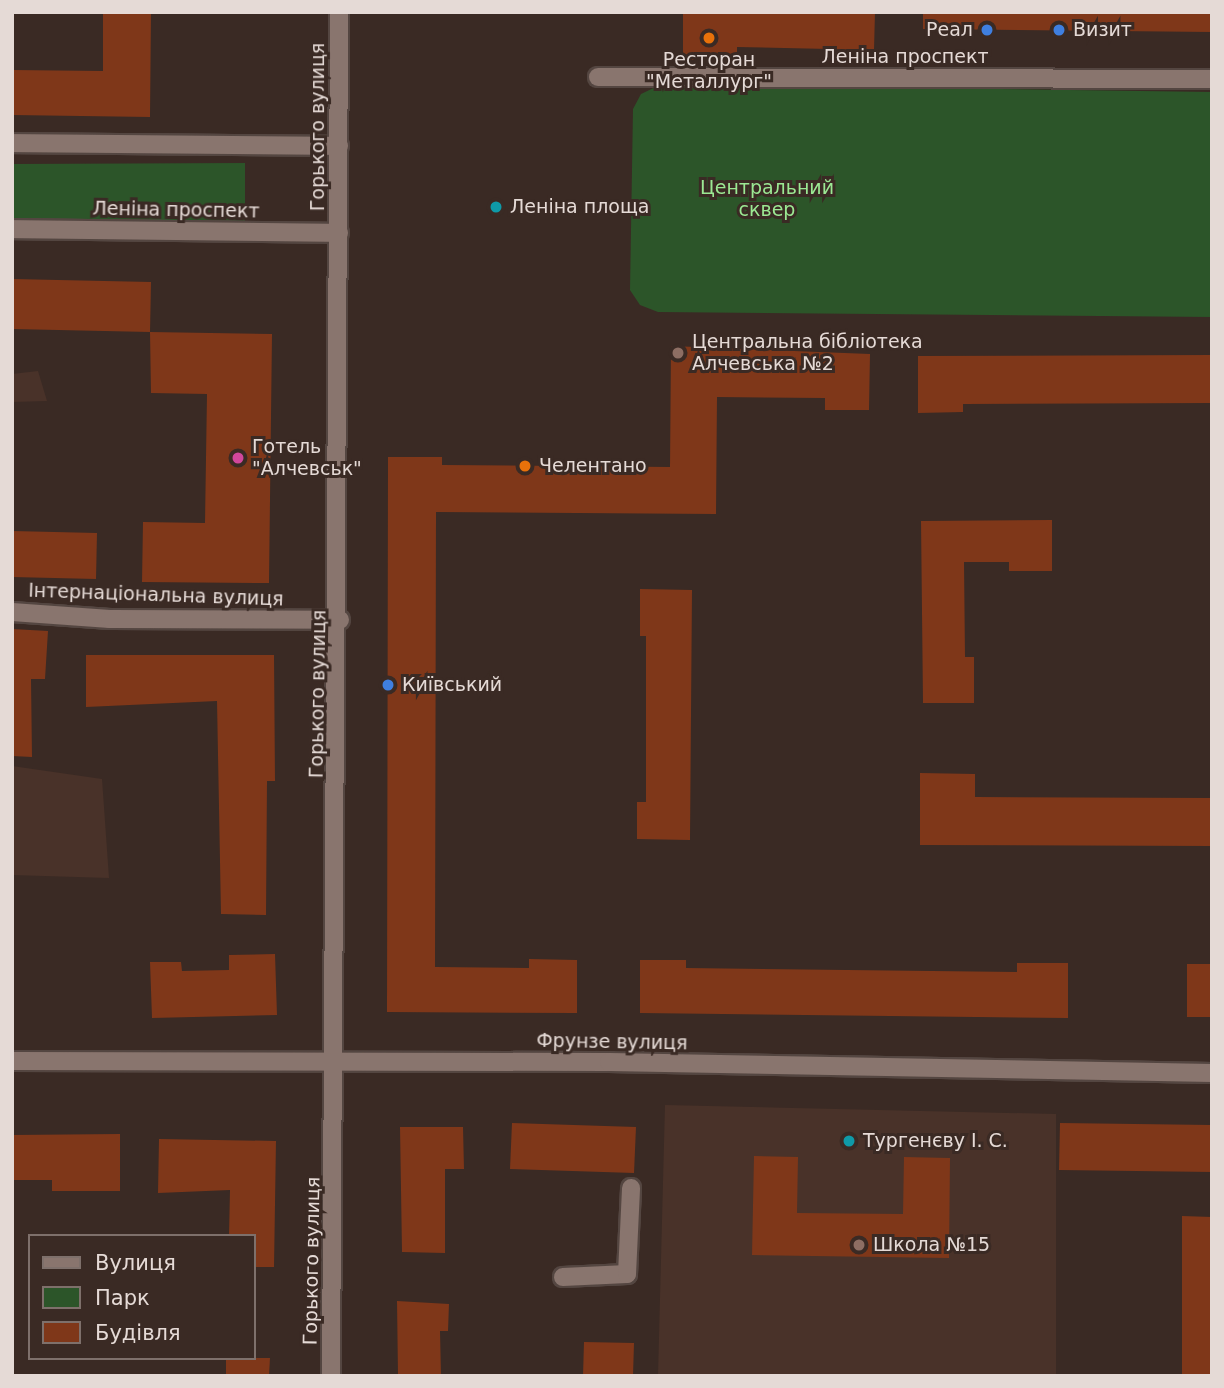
<!DOCTYPE html>
<html>
<head>
<meta charset="utf-8">
<style>
  body { margin:0 }
  #map { position:relative; width:1224px; height:1388px; overflow:hidden; background:#3a2a24; font-family:"DejaVu Sans",sans-serif }
  div>[style] { position:absolute }
  [style*='--x'] { left:calc(var(--x)*1px); top:calc(var(--y)*1px); width:calc(var(--w)*1px); rotate:calc(var(--a)*1deg) }
  .built>* { inset:0; background:#493229 }
  .green>* { inset:0; background:#2c5529 }
  .building>* { inset:0; background:#7f3719 }
  .roads { filter:drop-shadow(2px 0 #544641) drop-shadow(-2px 0 #544641) drop-shadow(0 2px #544641) drop-shadow(0 -2px #544641) }
  .minor>* { height:18px; margin:-9px; padding:0 9px; transform-origin:9px; border-radius:9px; background:#89756e }
  .dots>* { width:19px; height:19px; translate:-50% -50%; box-sizing:border-box; border:4px solid #3a2a24; border-radius:50% }
  span { translate:-50% -50%; white-space:nowrap; text-align:center; line-height:1.15; -webkit-text-stroke:6px #3a2a24; paint-order:stroke }
  .poi-label { font-size:19px; color:#e5dad6 }
  .right { translate:-100% -50%; text-align:right }
  .left { translate:0 -50%; text-align:left }
  .street-label { font-size:19px; color:#e5dad6 }
  .park-label { font-size:19px; color:#9be893 }
  .frame { position:absolute; inset:0; border:14px solid #e5dad6; pointer-events:none }
  .legend { position:absolute; left:28px; top:1234px; width:228px; height:126px; box-sizing:border-box; background:#3a2a24; border:2px solid #7e706b; margin:0; padding:9px 12px; list-style:none; font-size:21px; color:#e5dad6 }
  .legend li { display:flex; align-items:center; gap:14px; height:35px }
  .legend b { width:35px; border:2px solid #7e706b }
</style>
</head>
<body>
<div id="map">
  <div class="built">
    <div style="clip-path:polygon(38px 371px,47px 401px,12px 402px,12px 374px)"></div>
    <div style="clip-path:polygon(12px 766px,102px 779px,109px 878px,12px 875px)"></div>
    <div style="clip-path:polygon(665px 1105px,1056px 1114px,1056px 1376px,658px 1376px)"></div>
  </div>
  <div class="green">
    <div style="clip-path:polygon(662px 84px,1212px 92px,1212px 317px,658px 312px,640px 305px,630px 290px,633px 109px,641px 94px)"></div>
    <div style="clip-path:polygon(245px 163px,245px 222px,12px 221px,12px 164px)"></div>
  </div>
  <div class="building">
    <div style="clip-path:polygon(103px 12px,151px 12px,150px 117px,12px 115px,12px 70px,103px 71px)"></div>
    <div style="clip-path:polygon(683px 12px,875px 12px,874px 50px,737px 47px,737px 60px,683px 60px)"></div>
    <div style="clip-path:polygon(923px 12px,1212px 12px,1212px 32px,923px 29px)"></div>
    <div style="clip-path:polygon(12px 279px,151px 282px,150px 332px,12px 329px)"></div>
    <div style="clip-path:polygon(150px 332px,272px 334px,269px 583px,142px 582px,143px 522px,205px 523px,207px 394px,151px 393px)"></div>
    <div style="clip-path:polygon(671px 346px,870px 354px,869px 410px,825px 410px,825px 398px,717px 397px,716px 514px,436px 512px,435px 967px,529px 968px,529px 959px,577px 960px,577px 1013px,387px 1012px,388px 457px,442px 457px,442px 465px,670px 467px)"></div>
    <div style="clip-path:polygon(1212px 355px,1212px 403px,963px 404px,963px 412px,918px 413px,918px 356px)"></div>
    <div style="clip-path:polygon(1052px 520px,1052px 571px,1009px 571px,1009px 562px,964px 562px,965px 657px,974px 657px,974px 703px,923px 703px,921px 521px)"></div>
    <div style="clip-path:polygon(12px 531px,97px 533px,96px 579px,12px 577px)"></div>
    <div style="clip-path:polygon(640px 589px,692px 590px,690px 840px,637px 839px,637px 802px,646px 802px,646px 636px,640px 636px)"></div>
    <div style="clip-path:polygon(12px 629px,48px 631px,45px 679px,31px 679px,32px 757px,12px 756px)"></div>
    <div style="clip-path:polygon(86px 655px,274px 655px,275px 781px,267px 781px,266px 915px,221px 914px,217px 701px,86px 707px)"></div>
    <div style="clip-path:polygon(920px 773px,975px 774px,975px 797px,1212px 798px,1212px 846px,920px 845px)"></div>
    <div style="clip-path:polygon(275px 954px,277px 1015px,152px 1018px,150px 962px,181px 962px,182px 971px,229px 970px,229px 955px)"></div>
    <div style="clip-path:polygon(640px 960px,686px 960px,686px 968px,1017px 972px,1017px 963px,1068px 963px,1068px 1018px,640px 1013px)"></div>
    <div style="clip-path:polygon(1187px 964px,1212px 964px,1212px 1017px,1187px 1017px)"></div>
    <div style="clip-path:polygon(512px 1123px,636px 1127px,634px 1173px,510px 1169px)"></div>
    <div style="clip-path:polygon(1060px 1123px,1212px 1125px,1212px 1172px,1059px 1170px)"></div>
    <div style="clip-path:polygon(400px 1127px,463px 1127px,464px 1169px,445px 1169px,445px 1253px,402px 1252px)"></div>
    <div style="clip-path:polygon(120px 1134px,120px 1191px,52px 1191px,52px 1180px,12px 1180px,12px 1135px)"></div>
    <div style="clip-path:polygon(159px 1139px,276px 1141px,274px 1267px,254px 1267px,254px 1236px,229px 1236px,230px 1190px,158px 1193px)"></div>
    <div style="clip-path:polygon(754px 1156px,798px 1157px,797px 1213px,903px 1214px,904px 1157px,950px 1158px,949px 1258px,752px 1255px)"></div>
    <div style="clip-path:polygon(1182px 1216px,1212px 1217px,1212px 1376px,1182px 1376px)"></div>
    <div style="clip-path:polygon(397px 1301px,449px 1304px,448px 1331px,440px 1331px,441px 1376px,398px 1376px)"></div>
    <div style="clip-path:polygon(584px 1342px,634px 1343px,633px 1376px,583px 1376px)"></div>
    <div style="clip-path:polygon(226px 1358px,270px 1358px,269px 1376px,226px 1376px)"></div>
  </div>
  <div class="roads">
    <div class="minor">
      <div style="--x:598;--y:77;--w:614;--a:0.19"></div>
      <div style="--x:12;--y:143;--w:327;--a:0.5"></div>
      <div style="--x:12;--y:229;--w:327;--a:0.7"></div>
      <div style="--x:12;--y:612;--w:98;--a:4.1"></div>
      <div style="--x:110;--y:619;--w:230;--a:0.2"></div>
      <div style="--x:12;--y:1061;--w:597;--a:0.1"></div>
      <div style="--x:609;--y:1062;--w:603;--a:1.05"></div>
      <div style="--x:563;--y:1277;--w:64;--a:-2.7"></div>
      <div style="--x:627;--y:1274;--w:86;--a:-87.3"></div>
      <div style="--x:331;--y:1376;--w:1364;--a:-89.66"></div>
    </div>
  </div>
  <div class="dots">
    <div style="left:987px;top:30px;background:#3f7fe0"></div>
    <div style="left:1059px;top:30px;background:#3f7fe0"></div>
    <div style="left:709px;top:38px;background:#e8710a"></div>
    <div style="left:496px;top:207px;background:#0f9aa8"></div>
    <div style="left:678px;top:353px;background:#8d6e63"></div>
    <div style="left:238px;top:458px;background:#d1479c"></div>
    <div style="left:525px;top:466px;background:#e8710a"></div>
    <div style="left:388px;top:685px;background:#3f7fe0"></div>
    <div style="left:849px;top:1141px;background:#0f9aa8"></div>
    <div style="left:859px;top:1245px;background:#8d6e63"></div>
  </div>
  <div class="poi-label">
    <span class="right" style="left:973px;top:30px">Реал</span>
    <span class="left" style="left:1073px;top:30px">Визит</span>
    <span style="left:709px;top:71px">Ресторан<br>"Металлург"</span>
    <span class="left" style="left:510px;top:207px">Леніна площа</span>
    <span class="left" style="left:692px;top:353px">Центральна бібліотека<br>Алчевська №2</span>
    <span class="left" style="left:252px;top:458px">Готель<br>"Алчевськ"</span>
    <span class="left" style="left:539px;top:466px">Челентано</span>
    <span class="left" style="left:402px;top:685px">Київський</span>
    <span class="left" style="left:863px;top:1141px">Тургенєву І. С.</span>
    <span class="left" style="left:873px;top:1245px">Школа №15</span>
  </div>
  <div class="street-label">
    <span style="left:905px;top:57px">Леніна проспект</span>
    <span style="left:318px;top:127px;rotate:-90deg">Горького вулиця</span>
    <span style="left:176px;top:210px;rotate:1deg">Леніна проспект</span>
    <span style="left:156px;top:595px;rotate:2deg">Інтернаціональна вулиця</span>
    <span style="left:318px;top:694px;rotate:-89deg">Горького вулиця</span>
    <span style="left:612px;top:1042px;rotate:1deg">Фрунзе вулиця</span>
    <span style="left:312px;top:1261px;rotate:-89deg">Горького вулиця</span>
  </div>
  <div class="park-label">
    <span style="left:767px;top:199px">Центральний<br>сквер</span>
  </div>
  <div class="frame"></div>
  <ul class="legend">
  <li><b style="height:9px;background:#89756e"></b>Вулиця</li>
  <li><b style="height:19px;background:#2c5529"></b>Парк</li>
  <li><b style="height:19px;background:#7f3719"></b>Будівля</li>
  </ul>
</div>
</body>
</html>
